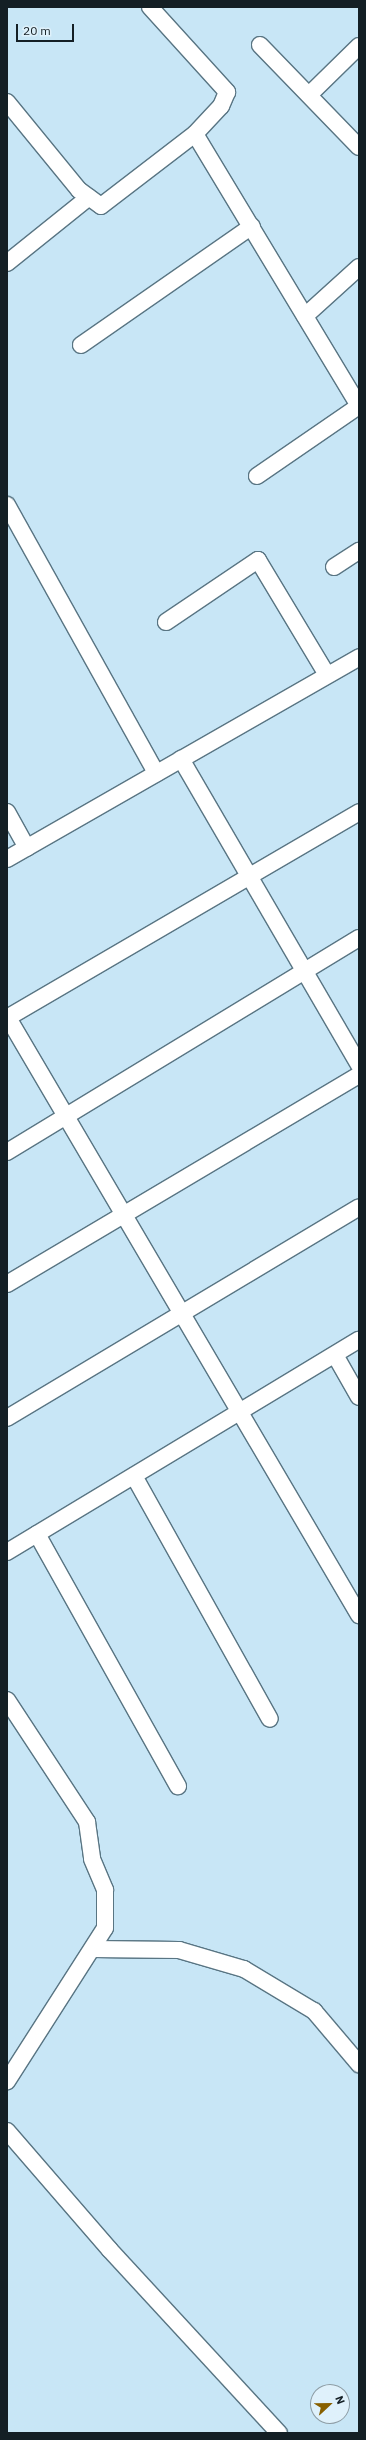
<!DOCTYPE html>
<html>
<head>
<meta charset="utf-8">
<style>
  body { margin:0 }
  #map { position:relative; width:366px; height:2440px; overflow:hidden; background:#c8e6f6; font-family:"IBM Plex Sans",sans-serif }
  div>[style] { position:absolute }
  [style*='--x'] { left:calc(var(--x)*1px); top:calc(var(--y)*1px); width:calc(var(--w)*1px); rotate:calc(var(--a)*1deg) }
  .roads { filter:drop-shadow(1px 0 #597583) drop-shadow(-1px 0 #597583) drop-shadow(0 1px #597583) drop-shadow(0 -1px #597583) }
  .street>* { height:16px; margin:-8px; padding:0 8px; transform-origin:8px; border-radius:8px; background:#fff }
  span { translate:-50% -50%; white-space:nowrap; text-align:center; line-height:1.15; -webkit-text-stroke:4px #dff1fb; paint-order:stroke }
  .frame { position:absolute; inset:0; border:8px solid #141f25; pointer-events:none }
  .north { position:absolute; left:310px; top:2384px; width:40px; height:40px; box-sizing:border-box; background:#dff1fb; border:1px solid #8e9da5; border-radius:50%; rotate:68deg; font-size:11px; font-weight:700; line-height:16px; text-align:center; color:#141f25 }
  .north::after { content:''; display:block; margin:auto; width:14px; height:18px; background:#886000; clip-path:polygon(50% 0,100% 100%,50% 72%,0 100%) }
  .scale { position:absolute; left:16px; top:24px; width:58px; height:18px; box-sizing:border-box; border:2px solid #141f25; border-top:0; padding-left:5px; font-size:12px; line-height:14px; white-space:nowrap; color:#141f25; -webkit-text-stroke:3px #dff1fb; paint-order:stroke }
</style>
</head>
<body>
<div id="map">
  <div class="roads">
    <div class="street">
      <div style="--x:150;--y:7;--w:115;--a:47.8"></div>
      <div style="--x:227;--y:92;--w:15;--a:113"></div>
      <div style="--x:221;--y:106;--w:38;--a:133"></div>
      <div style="--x:195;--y:134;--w:318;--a:58.9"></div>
      <div style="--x:260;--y:45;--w:142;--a:45.9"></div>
      <div style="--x:309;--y:95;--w:70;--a:-44.4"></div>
      <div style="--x:7;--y:102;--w:114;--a:50.7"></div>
      <div style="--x:79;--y:190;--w:27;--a:36"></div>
      <div style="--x:101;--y:206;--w:118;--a:-37.5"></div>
      <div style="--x:7;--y:263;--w:105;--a:-38.8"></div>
      <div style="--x:305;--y:316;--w:73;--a:-42.2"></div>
      <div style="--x:81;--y:345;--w:208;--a:-34.8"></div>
      <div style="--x:257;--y:476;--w:124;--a:-34.5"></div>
      <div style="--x:7;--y:505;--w:307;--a:60.9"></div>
      <div style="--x:334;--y:567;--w:30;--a:-33"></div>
      <div style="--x:166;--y:622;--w:111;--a:-34"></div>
      <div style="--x:258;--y:560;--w:134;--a:59"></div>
      <div style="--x:181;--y:759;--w:354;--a:59.8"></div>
      <div style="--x:7;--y:812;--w:41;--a:60.9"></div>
      <div style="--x:7;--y:859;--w:406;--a:-29.8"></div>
      <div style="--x:7;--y:1016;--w:695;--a:59.56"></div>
      <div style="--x:7;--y:1018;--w:408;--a:-30.3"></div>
      <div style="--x:7;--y:1152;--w:412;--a:-31.3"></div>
      <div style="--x:7;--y:1284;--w:409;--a:-30.7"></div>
      <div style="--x:335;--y:1355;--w:48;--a:60.3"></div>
      <div style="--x:7;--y:1418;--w:410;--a:-30.9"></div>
      <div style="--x:134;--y:1476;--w:278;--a:60.8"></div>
      <div style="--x:37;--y:1534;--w:289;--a:60.8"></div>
      <div style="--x:7;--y:1552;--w:411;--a:-31.1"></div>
      <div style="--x:7;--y:1700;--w:146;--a:56.7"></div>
      <div style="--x:87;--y:1822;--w:37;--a:82"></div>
      <div style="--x:92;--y:1859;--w:34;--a:67"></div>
      <div style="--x:105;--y:1890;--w:38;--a:90"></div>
      <div style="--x:105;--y:1928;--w:182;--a:122.6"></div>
      <div style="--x:93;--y:1949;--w:86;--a:0.7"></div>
      <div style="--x:179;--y:1950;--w:68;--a:16.3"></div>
      <div style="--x:244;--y:1969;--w:82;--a:31"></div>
      <div style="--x:314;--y:2011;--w:70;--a:49.7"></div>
      <div style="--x:7;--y:2131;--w:157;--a:49.1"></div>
      <div style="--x:110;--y:2250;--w:249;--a:47.3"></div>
    </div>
  </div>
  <div class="frame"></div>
  <div class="north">N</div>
  <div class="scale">20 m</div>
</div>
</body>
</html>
